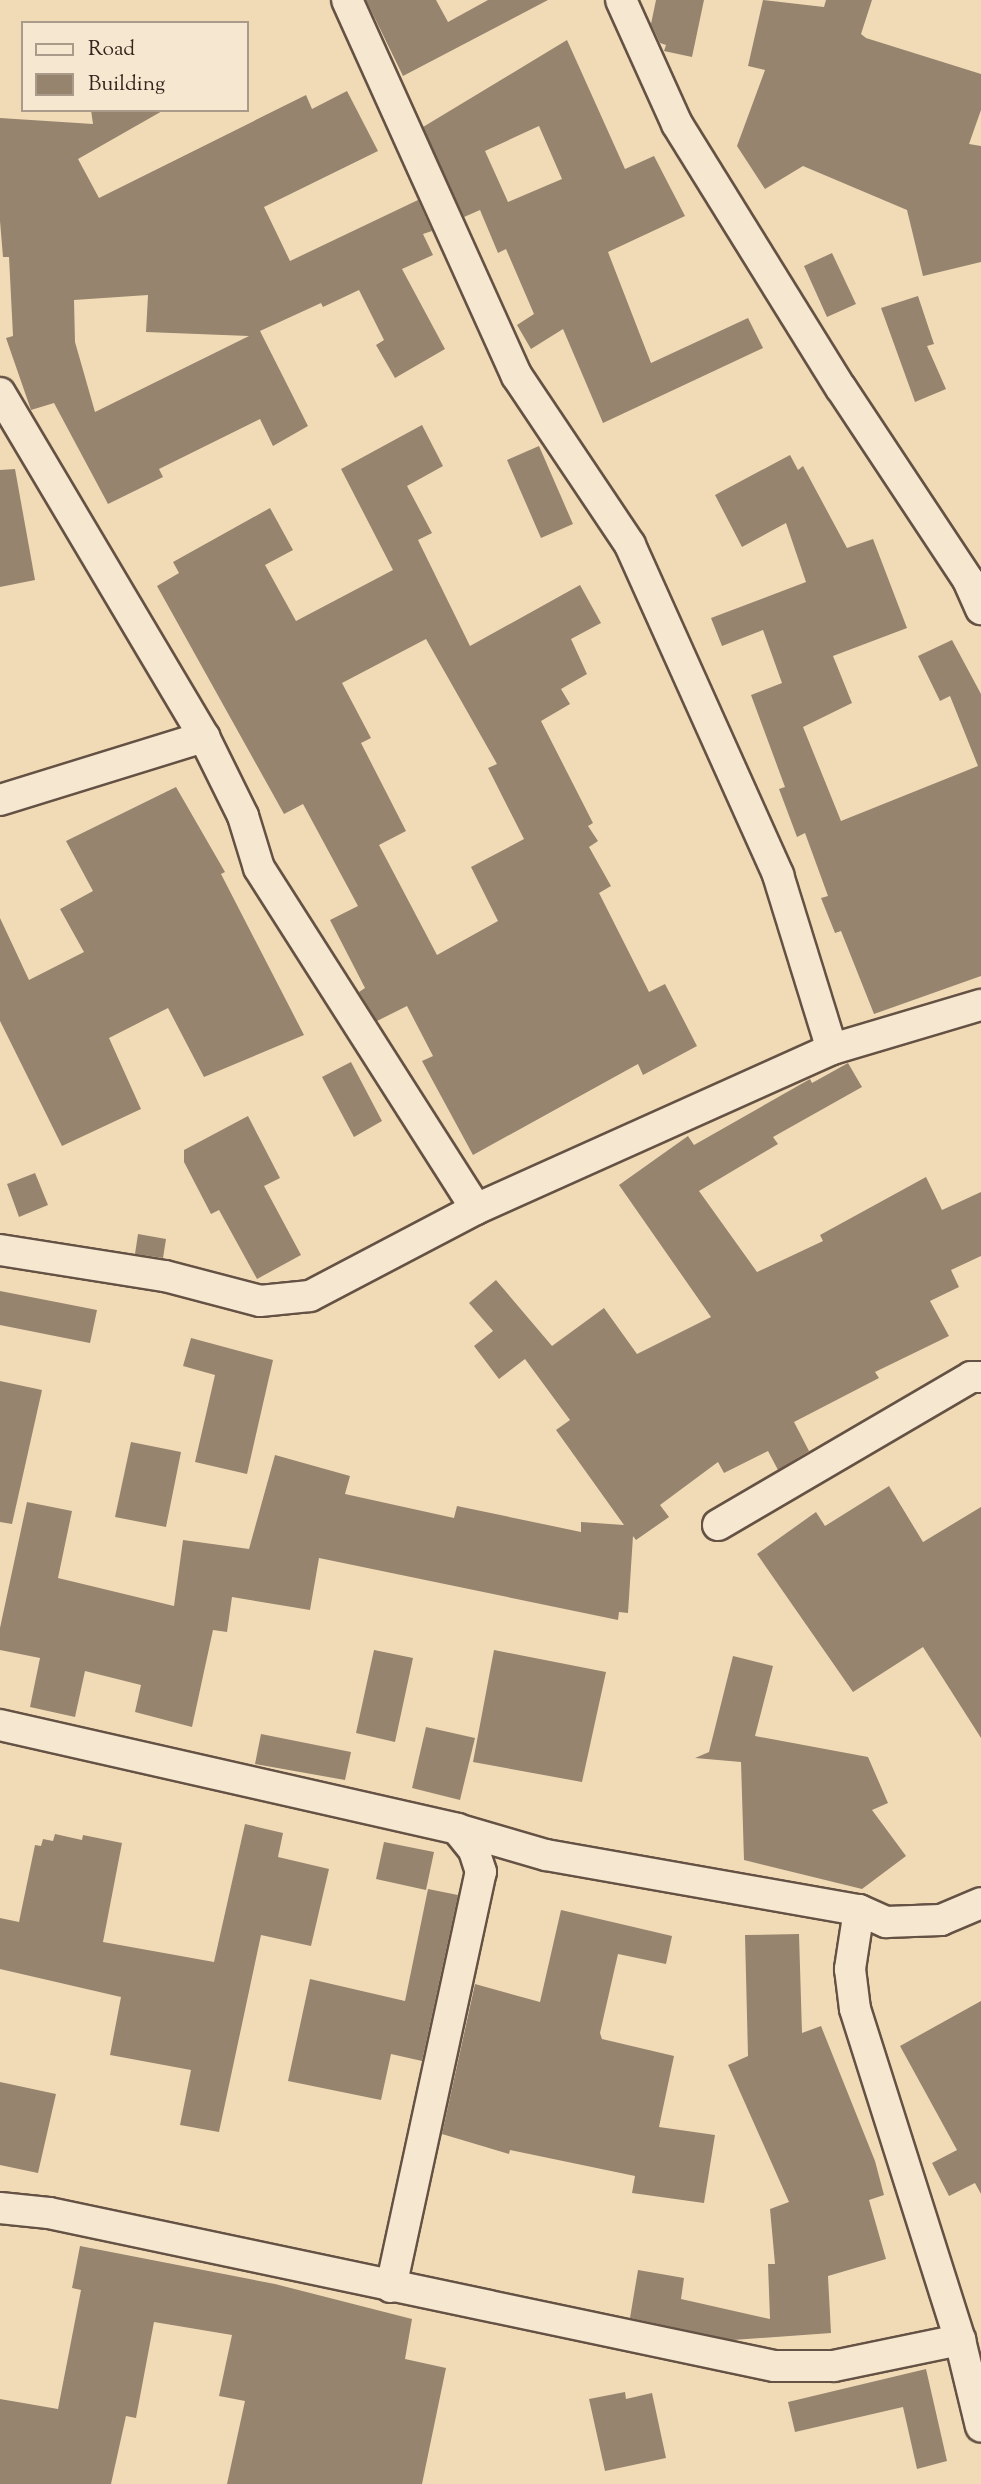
<!DOCTYPE html>
<html>
<head>
<meta charset="utf-8">
<style>
  body { margin:0 }
  #map { position:relative; width:981px; height:2484px; overflow:hidden; background:#f1dbb7; font-family:"Sorts Mill Goudy",serif }
  div>[style] { position:absolute }
  [style*='--x'] { left:calc(var(--x)*1px); top:calc(var(--y)*1px); width:calc(var(--w)*1px); rotate:calc(var(--a)*1deg) }
  .building>* { inset:0; background:#97846e }
  .roads { filter:drop-shadow(2px 0 #655244) drop-shadow(-2px 0 #655244) drop-shadow(0 2px #655244) drop-shadow(0 -2px #655244) }
  .street>* { height:30px; margin:-15px; padding:0 15px; transform-origin:15px; border-radius:15px; background:#f6e8d0 }
  span { translate:-50% -50%; white-space:nowrap; text-align:center; line-height:1.15; -webkit-text-stroke:5px #f6e8d0; paint-order:stroke }
  .legend { position:absolute; left:21px; top:21px; width:228px; height:91px; box-sizing:border-box; background:#f6e8d0; border:2px solid #a99a89; margin:0; padding:9px 12px; list-style:none; font-size:21px; color:#36251e }
  .legend li { display:flex; align-items:center; gap:14px; height:35px }
  .legend b { width:35px; border:2px solid #a99a89 }
</style>
</head>
<body>
<div id="map">
  <div class="building">
    <div style="clip-path:polygon(366px 0,436px 0,448px 22px,488px 0,548px 0,403px 76px)"></div>
    <div style="clip-path:polygon(656px 0,704px 0,692px 57px,664px 51px,666px 45px,660px 43px,651px 24px)"></div>
    <div style="clip-path:polygon(763px 0,824px 7px,826px 0,872px 0,861px 34px,866px 38px,981px 74px,981px 110px,969px 144px,981px 146px,981px 262px,923px 276px,907px 210px,803px 166px,765px 189px,737px 146px,765px 70px,748px 66px)"></div>
    <div style="clip-path:polygon(evenodd,567px 40px,625px 169px,654px 156px,685px 216px,608px 252px,651px 363px,748px 318px,763px 348px,603px 423px,563px 329px,531px 349px,517px 325px,534px 314px,506px 249px,498px 253px,480px 210px,464px 217px,423px 127px,567px 40px,539px 126px,562px 179px,508px 202px,485px 151px,539px 126px)"></div>
    <div style="clip-path:polygon(evenodd,347px 91px,378px 151px,264px 207px,290px 261px,418px 200px,432px 231px,423px 234px,433px 255px,402px 269px,445px 349px,395px 378px,376px 345px,384px 340px,359px 290px,323px 307px,321px 303px,260px 331px,308px 426px,273px 446px,260px 419px,159px 469px,163px 477px,108px 504px,54px 403px,31px 410px,6px 338px,13px 336px,9px 257px,3px 257px,0 221px,0 118px,93px 124px,91px 110px,164px 110px,78px 159px,99px 198px,306px 95px,312px 109px,347px 91px,148px 295px,146px 332px,249px 336px,95px 412px,75px 342px,74px 300px,148px 295px)"></div>
    <div style="clip-path:polygon(832px 253px,856px 304px,827px 317px,804px 266px)"></div>
    <div style="clip-path:polygon(918px 296px,934px 344px,927px 346px,946px 389px,915px 402px,881px 308px)"></div>
    <div style="clip-path:polygon(evenodd,422px 425px,443px 466px,407px 486px,432px 533px,418px 540px,470px 646px,580px 585px,601px 623px,571px 639px,587px 674px,561px 689px,570px 704px,541px 721px,593px 823px,588px 826px,598px 841px,589px 847px,611px 886px,599px 893px,649px 992px,665px 984px,697px 1046px,643px 1075px,638px 1064px,473px 1155px,422px 1061px,433px 1056px,407px 1006px,377px 1021px,359px 992px,365px 988px,330px 920px,358px 906px,303px 804px,284px 814px,157px 586px,179px 573px,173px 562px,270px 508px,293px 550px,265px 565px,296px 621px,393px 570px,341px 469px,422px 425px,426px 639px,497px 764px,488px 768px,524px 839px,471px 867px,498px 921px,437px 955px,379px 845px,406px 831px,361px 743px,371px 738px,342px 683px,426px 639px)"></div>
    <div style="clip-path:polygon(539px 446px,573px 524px,541px 538px,507px 460px)"></div>
    <div style="clip-path:polygon(790px 455px,798px 470px,803px 466px,847px 548px,873px 539px,907px 628px,833px 656px,852px 703px,803px 727px,841px 821px,978px 766px,950px 696px,940px 701px,918px 656px,952px 640px,981px 694px,981px 976px,874px 1014px,841px 931px,835px 933px,821px 898px,828px 896px,805px 833px,797px 837px,779px 789px,785px 787px,751px 695px,782px 683px,763px 630px,722px 646px,711px 618px,806px 582px,786px 523px,742px 547px,715px 495px)"></div>
    <div style="clip-path:polygon(15px 469px,35px 580px,0 587px,0 470px)"></div>
    <div style="clip-path:polygon(176px 787px,225px 872px,221px 874px,304px 1035px,204px 1077px,168px 1008px,109px 1038px,141px 1109px,62px 1146px,0 1021px,0 918px,29px 980px,84px 952px,60px 909px,93px 891px,66px 841px)"></div>
    <div style="clip-path:polygon(351px 1062px,382px 1121px,354px 1137px,322px 1077px)"></div>
    <div style="clip-path:polygon(848px 1063px,862px 1087px,773px 1137px,778px 1144px,699px 1191px,757px 1272px,823px 1241px,820px 1235px,926px 1177px,942px 1210px,981px 1192px,981px 1256px,951px 1270px,959px 1287px,930px 1301px,949px 1336px,875px 1372px,879px 1378px,794px 1422px,809px 1451px,778px 1470px,768px 1451px,724px 1473px,718px 1462px,660px 1505px,669px 1517px,636px 1540px,633px 1536px,628px 1613px,619px 1612px,618px 1620px,319px 1558px,310px 1610px,232px 1597px,227px 1632px,213px 1630px,192px 1727px,135px 1712px,141px 1685px,85px 1671px,75px 1717px,30px 1707px,40px 1658px,0 1650px,0 1628px,27px 1502px,72px 1511px,58px 1578px,174px 1606px,183px 1540px,249px 1549px,275px 1455px,350px 1476px,345px 1494px,454px 1518px,457px 1506px,581px 1532px,581px 1522px,624px 1525px,556px 1430px,570px 1420px,525px 1359px,499px 1379px,474px 1346px,493px 1331px,469px 1303px,496px 1280px,552px 1346px,604px 1308px,637px 1354px,711px 1317px,619px 1185px,688px 1136px,694px 1145px,810px 1079px,812px 1083px)"></div>
    <div style="clip-path:polygon(248px 1116px,280px 1178px,264px 1186px,301px 1255px,257px 1279px,219px 1210px,211px 1214px,184px 1162px,184px 1150px)"></div>
    <div style="clip-path:polygon(35px 1173px,48px 1205px,19px 1217px,7px 1184px)"></div>
    <div style="clip-path:polygon(138px 1234px,166px 1239px,163px 1258px,135px 1254px)"></div>
    <div style="clip-path:polygon(0 1291px,97px 1310px,90px 1343px,0 1325px)"></div>
    <div style="clip-path:polygon(191px 1338px,273px 1360px,247px 1474px,195px 1462px,215px 1375px,183px 1366px)"></div>
    <div style="clip-path:polygon(0 1381px,42px 1390px,12px 1524px,0 1522px)"></div>
    <div style="clip-path:polygon(131px 1442px,181px 1452px,166px 1527px,115px 1517px)"></div>
    <div style="clip-path:polygon(889px 1486px,923px 1542px,981px 1507px,981px 1738px,923px 1647px,853px 1692px,757px 1554px,816px 1512px,825px 1526px)"></div>
    <div style="clip-path:polygon(374px 1650px,413px 1658px,395px 1742px,356px 1733px)"></div>
    <div style="clip-path:polygon(494px 1650px,606px 1672px,582px 1782px,473px 1762px)"></div>
    <div style="clip-path:polygon(733px 1656px,773px 1666px,755px 1736px,868px 1757px,888px 1803px,872px 1810px,906px 1856px,862px 1889px,744px 1860px,741px 1762px,695px 1758px,709px 1752px)"></div>
    <div style="clip-path:polygon(426px 1727px,475px 1738px,460px 1800px,412px 1788px)"></div>
    <div style="clip-path:polygon(261px 1734px,351px 1752px,345px 1780px,255px 1764px)"></div>
    <div style="clip-path:polygon(245px 1824px,283px 1833px,278px 1857px,329px 1869px,311px 1946px,261px 1935px,219px 2132px,180px 2125px,191px 2070px,110px 2055px,121px 1997px,0 1969px,0 1918px,19px 1922px,35px 1845px,41px 1846px,43px 1839px,53px 1841px,55px 1834px,82px 1840px,83px 1835px,122px 1843px,103px 1942px,214px 1962px)"></div>
    <div style="clip-path:polygon(384px 1842px,434px 1852px,426px 1890px,376px 1879px)"></div>
    <div style="clip-path:polygon(428px 1889px,458px 1895px,422px 2061px,391px 2054px,381px 2100px,288px 2081px,310px 1979px,405px 2001px)"></div>
    <div style="clip-path:polygon(561px 1910px,672px 1936px,666px 1964px,618px 1954px,600px 2033px,602px 2039px,674px 2056px,659px 2127px,715px 2135px,704px 2203px,632px 2193px,635px 2176px,510px 2150px,509px 2154px,442px 2134px,475px 1984px,540px 2002px)"></div>
    <div style="clip-path:polygon(799px 1934px,802px 2033px,821px 2026px,875px 2161px,884px 2195px,869px 2200px,886px 2259px,828px 2276px,831px 2333px,733px 2340px,630px 2318px,638px 2270px,684px 2278px,681px 2299px,770px 2319px,768px 2264px,775px 2264px,770px 2209px,789px 2202px,728px 2065px,748px 2056px,745px 1935px)"></div>
    <div style="clip-path:polygon(981px 2001px,981px 2194px,975px 2183px,949px 2196px,932px 2163px,957px 2150px,900px 2046px)"></div>
    <div style="clip-path:polygon(0 2082px,56px 2094px,38px 2173px,0 2165px)"></div>
    <div style="clip-path:polygon(80px 2246px,275px 2284px,412px 2319px,405px 2359px,446px 2368px,422px 2484px,227px 2484px,245px 2401px,219px 2396px,232px 2335px,154px 2322px,136px 2418px,126px 2416px,111px 2484px,0 2484px,0 2399px,58px 2409px,81px 2290px,72px 2288px)"></div>
    <div style="clip-path:polygon(926px 2369px,947px 2461px,917px 2469px,903px 2407px,795px 2432px,788px 2402px)"></div>
    <div style="clip-path:polygon(625px 2392px,626px 2399px,652px 2393px,666px 2458px,605px 2471px,589px 2399px)"></div>
  </div>
  <div class="roads">
    <div class="street">
      <div style="--x:347;--y:0;--w:413;--a:65.7"></div>
      <div style="--x:517;--y:376;--w:203;--a:56.2"></div>
      <div style="--x:630;--y:545;--w:362;--a:65.8"></div>
      <div style="--x:778;--y:875;--w:182;--a:72.8"></div>
      <div style="--x:621;--y:0;--w:136;--a:65.7"></div>
      <div style="--x:677;--y:124;--w:311;--a:58.2"></div>
      <div style="--x:841;--y:388;--w:230;--a:56.5"></div>
      <div style="--x:968;--y:580;--w:32;--a:66"></div>
      <div style="--x:0;--y:393;--w:400;--a:59.3"></div>
      <div style="--x:204;--y:737;--w:88;--a:63.7"></div>
      <div style="--x:243;--y:816;--w:54;--a:72.9"></div>
      <div style="--x:259;--y:868;--w:404;--a:57.5"></div>
      <div style="--x:0;--y:800;--w:214;--a:-17.2"></div>
      <div style="--x:0;--y:1250;--w:167;--a:9"></div>
      <div style="--x:165;--y:1276;--w:98;--a:14.7"></div>
      <div style="--x:260;--y:1301;--w:50;--a:-5.7"></div>
      <div style="--x:310;--y:1296;--w:187;--a:-27.7"></div>
      <div style="--x:476;--y:1209;--w:390;--a:-24.2"></div>
      <div style="--x:832;--y:1049;--w:155;--a:-16.5"></div>
      <div style="--x:718;--y:1525;--w:293;--a:-30.3"></div>
      <div style="--x:971;--y:1377;--w:10;--a:0"></div>
      <div style="--x:0;--y:1725;--w:469;--a:12.8"></div>
      <div style="--x:457;--y:1829;--w:93;--a:16.3"></div>
      <div style="--x:546;--y:1855;--w:318;--a:10"></div>
      <div style="--x:859;--y:1910;--w:30;--a:24"></div>
      <div style="--x:886;--y:1922;--w:55;--a:-2.1"></div>
      <div style="--x:941;--y:1920;--w:43;--a:-23"></div>
      <div style="--x:859;--y:1910;--w:60;--a:98.7"></div>
      <div style="--x:850;--y:1969;--w:40;--a:82.9"></div>
      <div style="--x:855;--y:2009;--w:347;--a:72.4"></div>
      <div style="--x:960;--y:2340;--w:89;--a:76.4"></div>
      <div style="--x:0;--y:2208;--w:49;--a:5.8"></div>
      <div style="--x:49;--y:2213;--w:741;--a:11.92"></div>
      <div style="--x:774;--y:2366;--w:60;--a:0"></div>
      <div style="--x:834;--y:2366;--w:129;--a:-11.7"></div>
      <div style="--x:391;--y:2287;--w:425;--a:-77.8"></div>
      <div style="--x:481;--y:1872;--w:23;--a:-108"></div>
      <div style="--x:474;--y:1850;--w:27;--a:-129"></div>
    </div>
  </div>
  <ul class="legend">
  <li><b style="height:9px;background:#f6e8d0"></b>Road</li>
  <li><b style="height:19px;background:#97846e"></b>Building</li>
  </ul>
</div>
</body>
</html>
